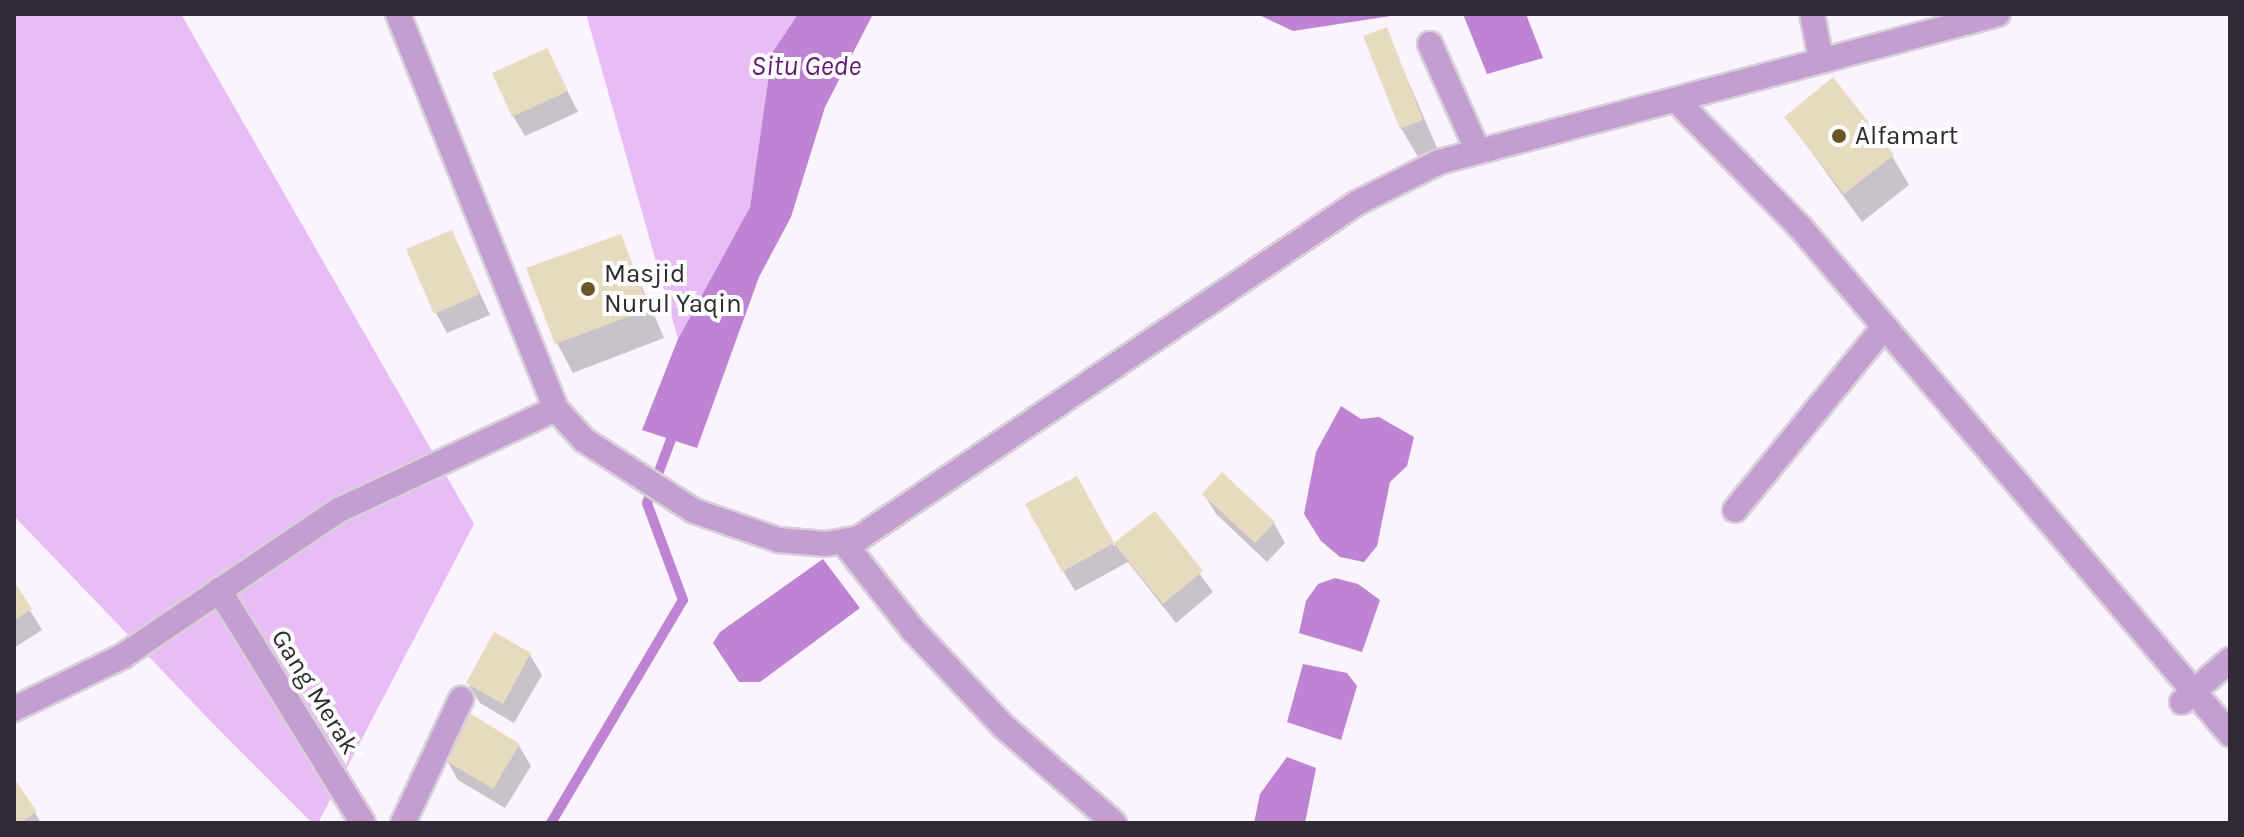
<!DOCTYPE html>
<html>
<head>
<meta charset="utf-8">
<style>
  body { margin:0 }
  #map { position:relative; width:2244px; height:837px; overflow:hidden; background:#fbf3fd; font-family:Karla,sans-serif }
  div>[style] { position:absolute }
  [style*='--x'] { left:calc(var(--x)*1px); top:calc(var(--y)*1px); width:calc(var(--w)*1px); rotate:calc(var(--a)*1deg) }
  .green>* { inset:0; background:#e8bdf7 }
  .water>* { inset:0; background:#be83d2 }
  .shadow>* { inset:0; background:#0003 }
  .stream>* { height:10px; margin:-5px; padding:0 5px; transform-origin:5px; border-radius:5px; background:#be83d2 }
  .building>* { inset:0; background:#e7dbbf }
  .roads { filter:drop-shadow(2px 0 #d7cfd9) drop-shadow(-2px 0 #d7cfd9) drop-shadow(0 2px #d7cfd9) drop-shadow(0 -2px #d7cfd9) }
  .minor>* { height:24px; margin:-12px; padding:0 12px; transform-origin:12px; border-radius:12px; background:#c49dd1 }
  .dots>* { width:22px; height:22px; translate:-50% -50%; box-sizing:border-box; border:4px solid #fff; border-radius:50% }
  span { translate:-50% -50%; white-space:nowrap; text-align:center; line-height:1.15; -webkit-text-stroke:8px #fff; paint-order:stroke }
  .poi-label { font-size:26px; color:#312933 }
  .left { translate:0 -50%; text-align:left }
  .street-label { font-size:26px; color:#312933 }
  .water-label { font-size:28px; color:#631878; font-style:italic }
  .frame { position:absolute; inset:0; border:16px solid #312933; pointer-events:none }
</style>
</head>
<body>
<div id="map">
  <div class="green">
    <div style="clip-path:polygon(14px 14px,181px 14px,474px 524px,318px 823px,312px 823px,222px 733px,14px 516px)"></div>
    <div style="clip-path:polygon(586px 14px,798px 14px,772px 53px,750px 207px,678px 339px)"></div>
  </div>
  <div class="water">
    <div style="clip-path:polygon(798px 14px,873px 14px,825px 107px,791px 217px,759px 277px,697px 448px,642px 430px,678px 339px,750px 207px,772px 53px)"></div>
    <div style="clip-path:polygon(1257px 14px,1404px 14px,1293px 31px)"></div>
    <div style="clip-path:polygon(1463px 14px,1526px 14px,1543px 58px,1487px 74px)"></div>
    <div style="clip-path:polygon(1341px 406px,1361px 419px,1379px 417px,1414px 437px,1407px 466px,1390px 482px,1377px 546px,1364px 562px,1340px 557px,1321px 541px,1304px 514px,1316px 452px)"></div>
    <div style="clip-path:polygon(823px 559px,860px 608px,760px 682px,739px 682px,713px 643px,720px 632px)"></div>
    <div style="clip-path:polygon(1335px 578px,1358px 584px,1380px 600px,1362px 652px,1299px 633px,1306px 601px,1318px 584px)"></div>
    <div style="clip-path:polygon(1303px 664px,1347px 673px,1357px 686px,1341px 740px,1287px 722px)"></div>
    <div style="clip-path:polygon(1287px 757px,1316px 768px,1305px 823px,1254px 823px,1260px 794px)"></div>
  </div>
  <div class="shadow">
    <div style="clip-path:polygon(1386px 30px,1438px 150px,1418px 157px,1401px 128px)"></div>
    <div style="clip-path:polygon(547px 51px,578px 112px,525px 136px,513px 116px)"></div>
    <div style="clip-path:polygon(1786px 117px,1892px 156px,1909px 185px,1862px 222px)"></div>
    <div style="clip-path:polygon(452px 232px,490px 315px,447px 333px,436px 313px)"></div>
    <div style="clip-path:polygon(620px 236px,664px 338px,573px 373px,557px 343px)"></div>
    <div style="clip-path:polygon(1076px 478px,1114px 546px,1155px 514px,1213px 592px,1176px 623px,1128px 562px,1075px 591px,1063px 571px)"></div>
    <div style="clip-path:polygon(1204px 494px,1274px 523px,1285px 543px,1267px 562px,1216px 514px)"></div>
    <div style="clip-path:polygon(14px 584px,42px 630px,14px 648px)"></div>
    <div style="clip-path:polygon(530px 655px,542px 675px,514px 723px,480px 703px,468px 683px)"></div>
    <div style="clip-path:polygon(519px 746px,531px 766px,505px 808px,458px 780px,446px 759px)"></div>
    <div style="clip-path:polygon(14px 783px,35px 813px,41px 823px,14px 823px)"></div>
  </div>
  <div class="stream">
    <div style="--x:551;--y:823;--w:259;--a:-59.4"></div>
    <div style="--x:683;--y:600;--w:103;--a:-110.4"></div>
    <div style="--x:647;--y:503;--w:79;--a:-69.3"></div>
  </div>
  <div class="building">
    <div style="clip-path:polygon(1387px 27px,1423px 120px,1400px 129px,1363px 36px)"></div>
    <div style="clip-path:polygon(547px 48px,568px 91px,512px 117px,492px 73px)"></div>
    <div style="clip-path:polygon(1833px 77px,1894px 155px,1844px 194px,1784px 117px)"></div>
    <div style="clip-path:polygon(452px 230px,480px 294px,434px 314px,406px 249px)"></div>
    <div style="clip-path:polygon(621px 234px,649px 309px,555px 344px,526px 268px)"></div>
    <div style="clip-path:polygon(1222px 472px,1275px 522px,1255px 543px,1202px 494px)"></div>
    <div style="clip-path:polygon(1077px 476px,1114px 543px,1062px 572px,1025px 504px)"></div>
    <div style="clip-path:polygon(1155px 511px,1203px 571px,1163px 604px,1114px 543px)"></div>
    <div style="clip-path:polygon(14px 581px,32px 609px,14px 620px)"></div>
    <div style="clip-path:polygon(494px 632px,531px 653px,503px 704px,466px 683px)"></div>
    <div style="clip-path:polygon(471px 714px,520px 744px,493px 789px,443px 759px)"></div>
    <div style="clip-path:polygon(14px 778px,37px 812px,20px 823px,14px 823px)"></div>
  </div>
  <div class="roads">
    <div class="minor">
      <div style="--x:398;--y:14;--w:425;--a:68.2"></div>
      <div style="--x:556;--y:409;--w:42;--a:47.9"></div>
      <div style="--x:584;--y:440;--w:131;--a:32.8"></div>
      <div style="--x:694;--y:511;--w:89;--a:19"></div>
      <div style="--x:778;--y:540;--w:48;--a:4.8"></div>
      <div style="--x:826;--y:544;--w:34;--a:-10"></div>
      <div style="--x:859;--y:538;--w:600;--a:-33.93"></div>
      <div style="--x:1357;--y:203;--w:92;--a:-26.6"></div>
      <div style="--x:1439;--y:162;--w:578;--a:-14.83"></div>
      <div style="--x:1812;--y:14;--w:46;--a:78.7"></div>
      <div style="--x:1430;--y:44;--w:115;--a:65.9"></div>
      <div style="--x:1678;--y:102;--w:175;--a:45.7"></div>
      <div style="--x:1800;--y:227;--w:665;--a:49.7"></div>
      <div style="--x:1735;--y:510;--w:236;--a:-50.8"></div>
      <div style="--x:845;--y:544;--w:110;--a:51.7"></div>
      <div style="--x:913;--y:630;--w:132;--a:46.8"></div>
      <div style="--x:1003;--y:726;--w:147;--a:41.1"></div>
      <div style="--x:219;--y:590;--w:274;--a:58.3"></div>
      <div style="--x:2182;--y:702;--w:64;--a:-41.2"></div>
      <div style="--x:14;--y:709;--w:121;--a:-25.9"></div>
      <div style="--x:123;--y:656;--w:261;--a:-34.1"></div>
      <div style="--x:339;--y:510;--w:239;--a:-25"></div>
      <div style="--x:403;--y:823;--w:137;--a:-64.9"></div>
    </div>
  </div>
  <div class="dots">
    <div style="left:1839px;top:136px;background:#6a5725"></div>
    <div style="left:588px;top:289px;background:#6a5725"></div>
  </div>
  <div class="poi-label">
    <span class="left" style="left:1855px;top:136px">Alfamart</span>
    <span class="left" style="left:604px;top:289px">Masjid<br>Nurul Yaqin</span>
  </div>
  <div class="street-label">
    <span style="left:315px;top:692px;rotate:58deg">Gang Merak</span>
  </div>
  <div class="water-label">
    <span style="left:806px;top:66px">Situ Gede</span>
  </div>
  <div class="frame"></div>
</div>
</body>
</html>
